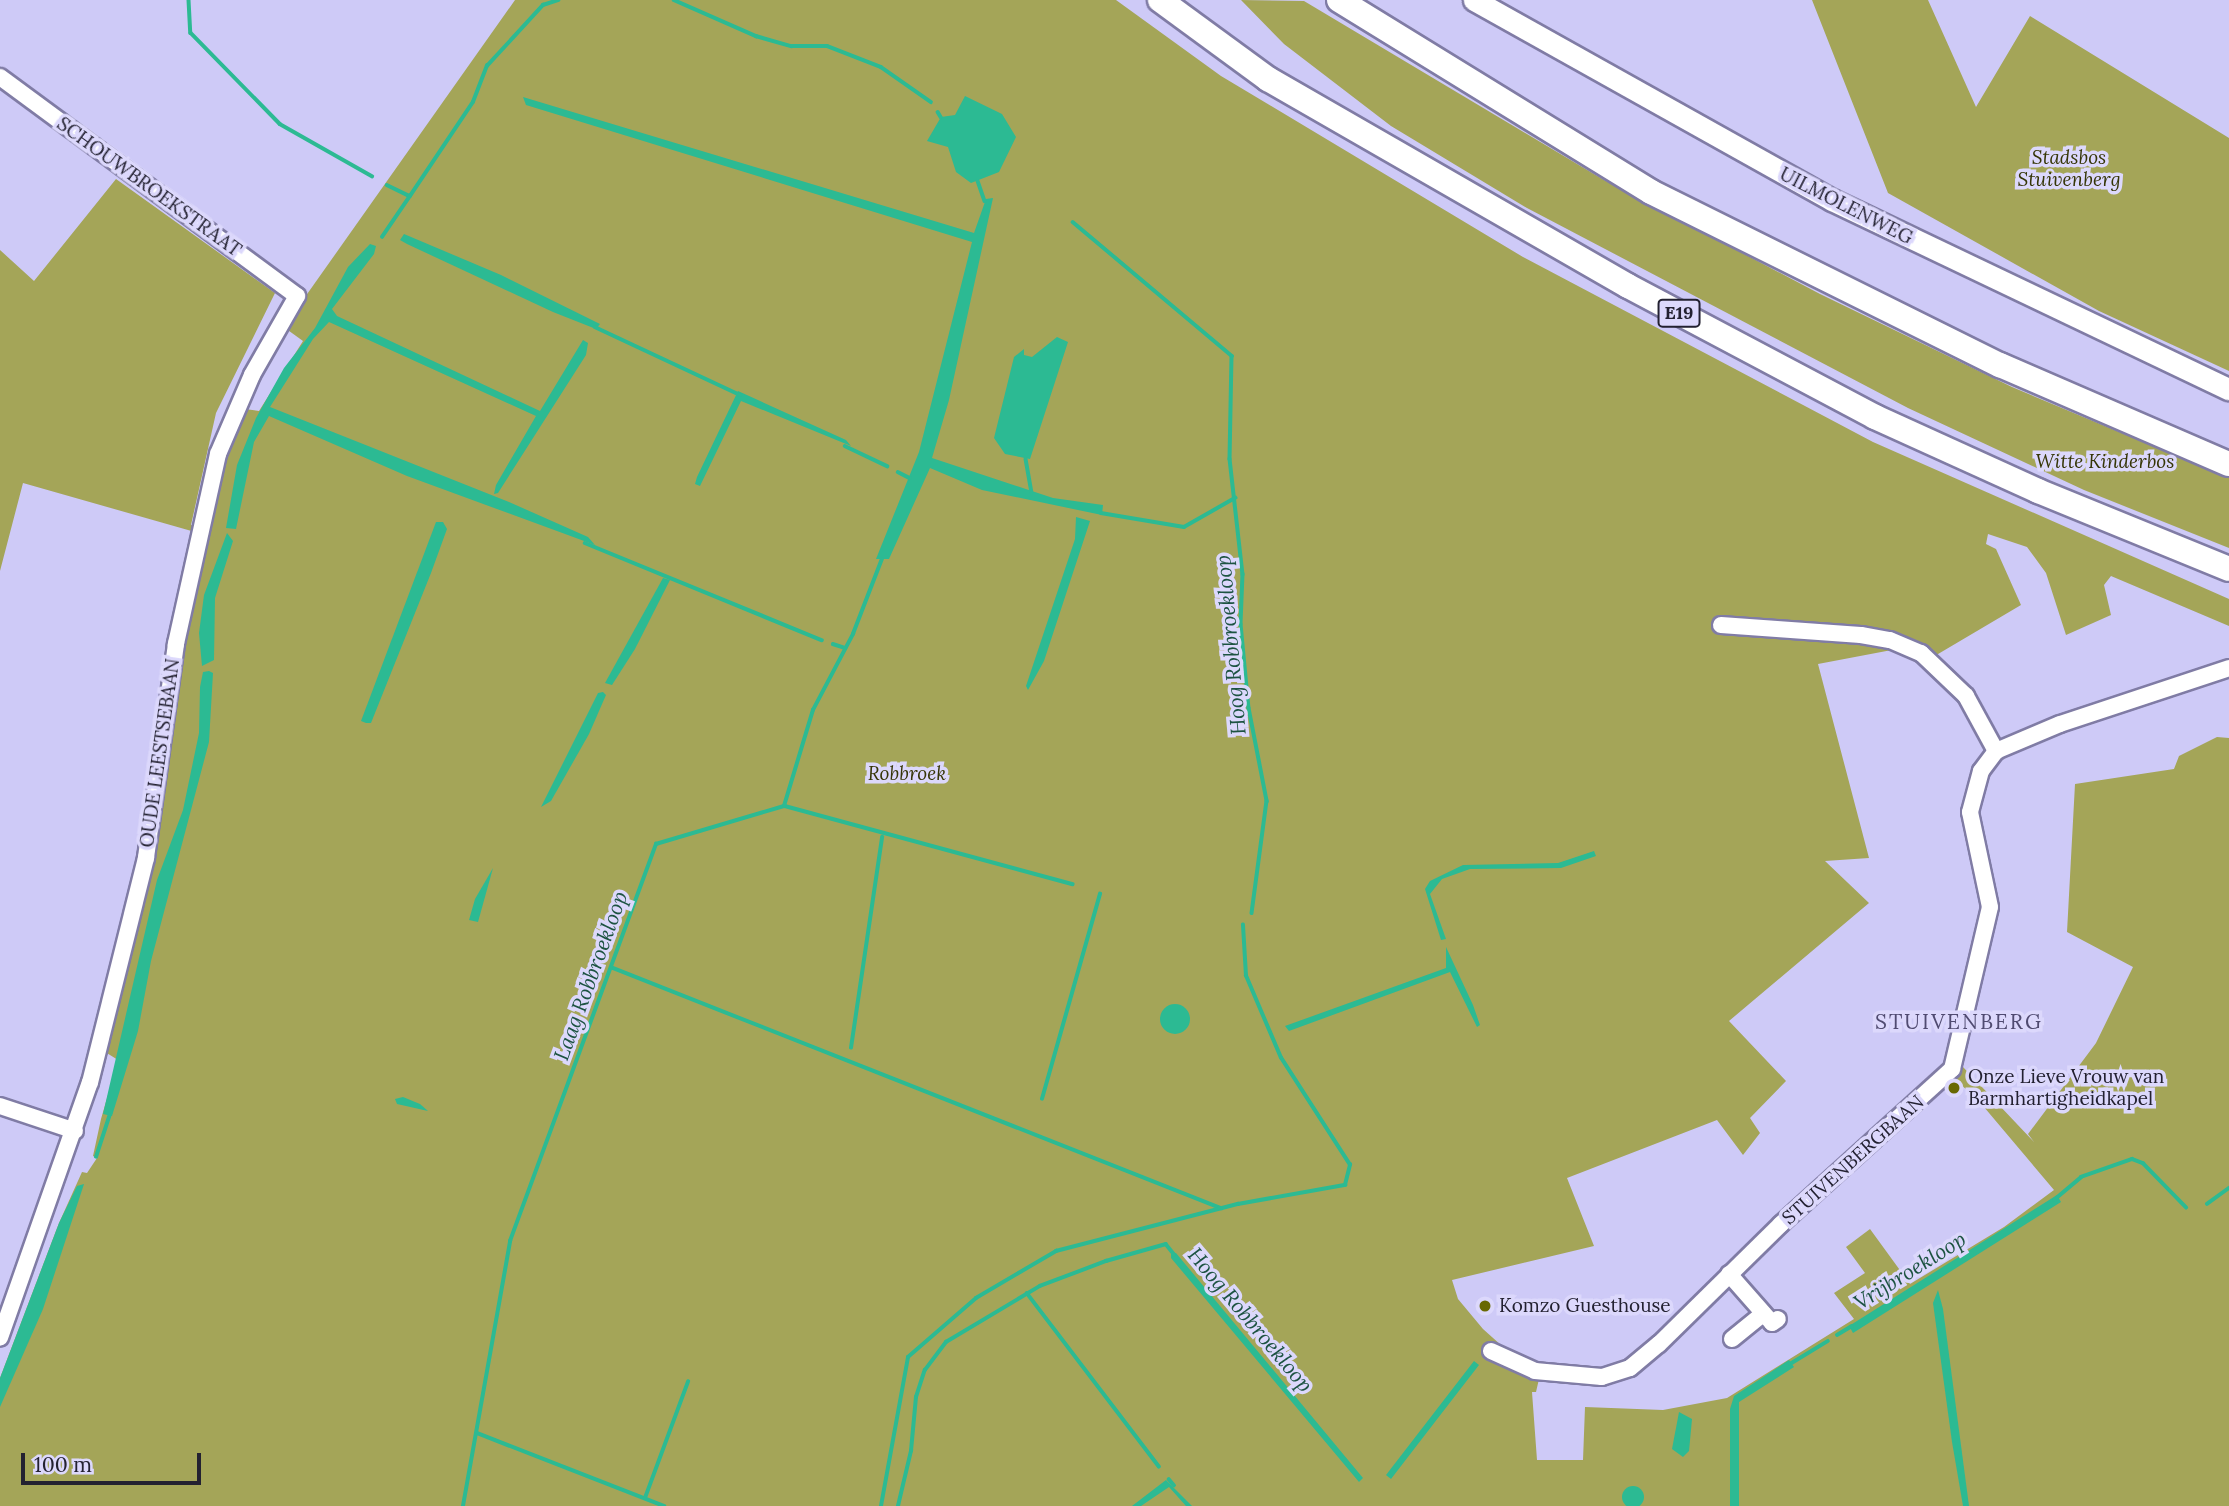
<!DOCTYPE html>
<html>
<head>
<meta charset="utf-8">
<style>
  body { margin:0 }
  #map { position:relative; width:2229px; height:1506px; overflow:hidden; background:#cecaf7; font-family:Lora,serif }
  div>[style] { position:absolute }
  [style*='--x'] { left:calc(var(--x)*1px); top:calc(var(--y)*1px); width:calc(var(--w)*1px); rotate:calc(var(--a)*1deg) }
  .green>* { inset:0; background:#a4a558 }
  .water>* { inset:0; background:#2cba93 }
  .round { border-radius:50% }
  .stream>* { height:3.5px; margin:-1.75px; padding:0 1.75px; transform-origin:1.75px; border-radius:1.75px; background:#2cba93 }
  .roads { filter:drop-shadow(2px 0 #807ca5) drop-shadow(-2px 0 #807ca5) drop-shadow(0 2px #807ca5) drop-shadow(0 -2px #807ca5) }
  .minor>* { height:16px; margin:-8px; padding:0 8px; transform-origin:8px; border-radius:8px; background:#fff }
  .major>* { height:21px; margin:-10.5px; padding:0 10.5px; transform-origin:10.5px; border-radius:10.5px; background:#fff }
  .highway>* { height:24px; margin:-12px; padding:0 12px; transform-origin:12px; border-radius:12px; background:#fff }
  .dots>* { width:19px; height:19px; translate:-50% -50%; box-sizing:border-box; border:4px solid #dcd8fc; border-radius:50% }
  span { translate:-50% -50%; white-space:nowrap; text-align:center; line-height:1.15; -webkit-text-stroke:7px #dcd8fc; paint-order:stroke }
  .shield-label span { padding:2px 5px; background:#dcd8fc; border:2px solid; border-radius:5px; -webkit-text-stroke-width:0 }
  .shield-label { font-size:18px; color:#232131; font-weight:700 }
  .park-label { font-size:19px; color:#353506; font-style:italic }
  .street-label { font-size:19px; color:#232131 }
  .poi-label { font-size:19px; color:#232131 }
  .left { translate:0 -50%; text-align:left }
  .water-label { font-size:21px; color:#1d5342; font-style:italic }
  .neighbourhood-label { font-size:21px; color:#504b71; letter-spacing:2px }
  .scale { position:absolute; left:21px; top:1453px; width:180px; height:32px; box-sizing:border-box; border:4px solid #232131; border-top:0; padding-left:9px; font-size:21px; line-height:24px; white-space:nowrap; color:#232131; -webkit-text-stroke:5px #dcd8fc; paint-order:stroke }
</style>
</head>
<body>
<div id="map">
  <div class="green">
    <div style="clip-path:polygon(515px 0,1116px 0,1221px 76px,1523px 257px,1873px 442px,2229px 599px,2229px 626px,2111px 576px,2104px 585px,2111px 615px,2066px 635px,2046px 573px,2027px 547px,1988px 534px,1986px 544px,1996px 549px,2021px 605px,1933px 657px,1918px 660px,1897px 649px,1818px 664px,1869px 858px,1825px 861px,1869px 903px,1729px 1021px,1786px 1081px,1750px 1118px,1760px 1133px,1743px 1155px,1717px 1120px,1567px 1178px,1594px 1246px,1452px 1280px,1458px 1299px,1483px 1329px,1539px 1379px,1536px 1392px,1532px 1392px,1537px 1460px,1583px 1460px,1585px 1407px,1663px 1410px,1727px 1398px,1854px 1319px,1834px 1293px,1865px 1273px,1846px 1247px,1870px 1229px,1910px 1284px,2004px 1227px,2054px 1190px,1973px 1094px,1955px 1081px,1963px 1067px,2034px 1142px,2028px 1134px,2096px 1043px,2133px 967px,2067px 932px,2075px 784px,2174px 769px,2179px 756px,2217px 737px,2229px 738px,2229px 1506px,0 1506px,0 1378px,59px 1223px,82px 1172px,87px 1173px,97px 1158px,93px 1156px,101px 1119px,118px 1060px,102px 1050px,168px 764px,177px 677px,225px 458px,245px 409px,259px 411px,303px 341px,285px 328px,293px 314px)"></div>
    <div style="clip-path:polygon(1241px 0,1304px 1px,1604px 180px,1820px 294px,2012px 387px,2229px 478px,2229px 548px,2084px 490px,1908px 408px,1527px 208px,1391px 126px,1284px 44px)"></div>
    <div style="clip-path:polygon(1812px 0,1928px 0,1976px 107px,2030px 16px,2229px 138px,2229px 371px,2099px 311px,1888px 193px)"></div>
    <div style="clip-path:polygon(116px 179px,275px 293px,216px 413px,191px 525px,196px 526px,195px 532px,23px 483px,0 571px,0 250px,34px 281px)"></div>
  </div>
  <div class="water">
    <div style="clip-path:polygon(965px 96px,1002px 114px,1016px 137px,999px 172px,971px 183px,956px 172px,948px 147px,927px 141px,941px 117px,955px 115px)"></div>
    <div style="clip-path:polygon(523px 97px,974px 233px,986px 199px,993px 198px,949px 400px,932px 458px,1053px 498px,1103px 505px,1102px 515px,982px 490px,930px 468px,889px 559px,876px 559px,919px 452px,972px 242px,526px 105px)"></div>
    <div style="clip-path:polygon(404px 234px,501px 275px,600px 324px,596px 329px,553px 312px,407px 244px,400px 240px)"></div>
    <div style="clip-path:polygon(370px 244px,376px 246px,374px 254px,332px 309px,337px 316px,540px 411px,583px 340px,588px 343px,586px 355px,498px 493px,494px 494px,496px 485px,536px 416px,329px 322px,313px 339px,270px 407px,509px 502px,588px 537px,595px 545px,407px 476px,269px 416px,254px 442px,236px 529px,226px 528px,237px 465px,256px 418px,284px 368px,315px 328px,348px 267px)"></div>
    <div style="clip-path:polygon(1057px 337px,1068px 342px,1030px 459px,1005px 454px,994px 438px,1014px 357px,1024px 349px,1024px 355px,1032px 357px)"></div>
    <div style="clip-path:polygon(738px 391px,846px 440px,851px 446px,741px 401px,700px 486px,695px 484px,697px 477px)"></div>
    <div style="clip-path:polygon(1076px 517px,1090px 521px,1044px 661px,1028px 690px,1026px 686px,1075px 539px)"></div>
    <div style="clip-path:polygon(436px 522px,443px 522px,447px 529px,431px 573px,371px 723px,366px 723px,361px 721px)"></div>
    <div style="clip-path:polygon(227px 533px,233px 541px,215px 598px,214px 660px,202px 666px,199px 633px,204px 595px)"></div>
    <div style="clip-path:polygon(663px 578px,670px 580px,635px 649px,612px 685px,605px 683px)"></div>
    <div style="clip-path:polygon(209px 671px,213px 673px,209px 742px,151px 961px,138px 1031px,112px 1116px,103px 1114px,157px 880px,183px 810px,199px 733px,200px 687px,203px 672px)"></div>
    <div style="clip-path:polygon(603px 692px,606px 695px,589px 734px,551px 801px,541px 807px,598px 693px)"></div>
    <div style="clip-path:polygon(1594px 851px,1596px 856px,1561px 868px,1470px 869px,1442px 879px,1430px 894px,1446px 939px,1441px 940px,1425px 889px,1430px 881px,1463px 865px,1558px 863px)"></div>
    <div style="clip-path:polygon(493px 868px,478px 922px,469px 920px,475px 899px)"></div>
    <div style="clip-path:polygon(1446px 947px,1473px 1005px,1480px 1025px,1477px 1027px,1450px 972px,1289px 1031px,1285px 1026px,1446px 968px)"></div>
    <div class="round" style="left:1160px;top:1004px;width:30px;height:30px"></div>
    <div style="clip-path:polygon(403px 1097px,420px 1104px,428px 1111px,397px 1104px,395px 1099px)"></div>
    <div style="clip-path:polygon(84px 1184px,43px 1309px,0 1407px,0 1378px,59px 1223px,77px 1186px)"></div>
    <div style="clip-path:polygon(2057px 1195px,2061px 1202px,1853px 1333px,1849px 1326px)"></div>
    <div style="clip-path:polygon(1176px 1253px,1358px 1472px,1363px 1478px,1359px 1482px,1171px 1258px,1171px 1253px)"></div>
    <div style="clip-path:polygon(1938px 1290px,1943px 1309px,1969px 1506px,1963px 1506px,1952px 1442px,1933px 1303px)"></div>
    <div style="clip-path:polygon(1789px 1360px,1794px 1367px,1739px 1402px,1739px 1506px,1730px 1506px,1730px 1409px,1734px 1396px)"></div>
    <div style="clip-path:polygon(1474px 1361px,1479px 1365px,1438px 1418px,1391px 1479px,1386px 1475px)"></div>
    <div style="clip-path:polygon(1679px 1412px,1692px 1419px,1689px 1451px,1683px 1457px,1672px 1449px)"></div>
    <div style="clip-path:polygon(1166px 1480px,1192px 1506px,1186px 1506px,1169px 1487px,1141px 1506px,1132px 1506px)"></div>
    <div class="round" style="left:1622px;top:1486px;width:22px;height:22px"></div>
  </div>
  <div class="stream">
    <div style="--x:189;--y:0;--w:33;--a:87"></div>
    <div style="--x:191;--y:33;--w:127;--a:45.6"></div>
    <div style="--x:280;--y:124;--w:106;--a:29.5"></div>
    <div style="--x:674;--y:0;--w:90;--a:23.7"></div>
    <div style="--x:756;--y:36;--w:37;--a:16"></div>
    <div style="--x:792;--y:46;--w:35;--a:0"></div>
    <div style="--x:827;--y:46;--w:58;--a:21.3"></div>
    <div style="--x:881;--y:67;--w:61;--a:35"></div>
    <div style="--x:938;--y:112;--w:6;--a:59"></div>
    <div style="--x:978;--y:181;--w:21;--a:71"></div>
    <div style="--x:387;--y:185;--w:25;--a:26"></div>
    <div style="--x:410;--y:196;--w:113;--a:-56.2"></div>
    <div style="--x:473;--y:102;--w:39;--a:-69"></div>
    <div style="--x:487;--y:66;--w:83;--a:-47.4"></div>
    <div style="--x:543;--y:5;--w:16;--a:-18"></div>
    <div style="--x:1073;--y:222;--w:208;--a:40.1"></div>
    <div style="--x:1232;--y:356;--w:103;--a:91.1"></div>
    <div style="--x:1230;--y:459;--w:116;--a:83.6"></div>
    <div style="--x:1243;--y:574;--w:50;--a:92.3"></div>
    <div style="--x:1241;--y:624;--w:84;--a:84.6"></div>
    <div style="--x:1249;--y:708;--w:95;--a:79"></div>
    <div style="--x:1267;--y:801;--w:113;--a:97.6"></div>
    <div style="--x:382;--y:237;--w:50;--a:-55.7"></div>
    <div style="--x:595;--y:327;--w:160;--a:25.1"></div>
    <div style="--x:845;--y:446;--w:47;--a:25.5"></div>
    <div style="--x:1026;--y:459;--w:34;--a:80"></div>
    <div style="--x:898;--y:472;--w:13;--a:27"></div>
    <div style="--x:1101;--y:513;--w:84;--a:9.6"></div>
    <div style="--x:1184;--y:527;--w:59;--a:-29.6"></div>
    <div style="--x:585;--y:543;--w:256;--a:22.3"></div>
    <div style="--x:833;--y:644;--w:13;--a:18"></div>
    <div style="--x:785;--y:806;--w:298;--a:15.2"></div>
    <div style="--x:613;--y:968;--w:654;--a:21.54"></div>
    <div style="--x:851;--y:1048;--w:213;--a:-81.6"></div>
    <div style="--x:1042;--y:1099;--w:213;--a:-74.2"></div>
    <div style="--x:96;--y:1157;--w:48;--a:-71.9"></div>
    <div style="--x:2054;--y:1200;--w:35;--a:-40"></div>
    <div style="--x:2081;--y:1177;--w:54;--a:-19.4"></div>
    <div style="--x:2132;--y:1159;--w:12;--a:20"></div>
    <div style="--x:2143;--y:1163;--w:62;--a:45.7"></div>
    <div style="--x:2207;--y:1204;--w:27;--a:-36"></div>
    <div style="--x:1027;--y:1293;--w:218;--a:52.7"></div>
    <div style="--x:1837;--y:1335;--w:17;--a:-31"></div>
    <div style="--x:1790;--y:1364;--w:44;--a:-31.2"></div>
    <div style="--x:477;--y:1433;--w:201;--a:21.3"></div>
    <div style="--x:1169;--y:1479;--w:8;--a:50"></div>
    <div style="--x:645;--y:1498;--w:124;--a:-69.7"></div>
    <div style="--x:463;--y:1506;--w:269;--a:-79.9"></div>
    <div style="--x:510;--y:1241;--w:423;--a:-69.8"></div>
    <div style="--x:656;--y:844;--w:134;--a:-16.5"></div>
    <div style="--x:784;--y:806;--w:100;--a:-73.2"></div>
    <div style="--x:813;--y:710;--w:86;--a:-62.2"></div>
    <div style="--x:853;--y:634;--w:80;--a:-68.9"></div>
    <div style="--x:881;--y:1506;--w:151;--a:-79.7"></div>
    <div style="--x:908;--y:1357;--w:90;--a:-40.9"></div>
    <div style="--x:976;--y:1298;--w:93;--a:-30.4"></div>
    <div style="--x:1056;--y:1251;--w:188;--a:-14.5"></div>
    <div style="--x:1238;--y:1204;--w:109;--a:-10.1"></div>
    <div style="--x:1345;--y:1185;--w:21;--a:-76"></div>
    <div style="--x:1350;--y:1165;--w:127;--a:-122.8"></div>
    <div style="--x:1281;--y:1058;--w:89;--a:-113.1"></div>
    <div style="--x:1246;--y:976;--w:51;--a:-93.4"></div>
    <div style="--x:898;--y:1506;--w:57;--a:-76.7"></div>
    <div style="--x:911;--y:1451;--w:54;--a:-84.7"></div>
    <div style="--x:916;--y:1397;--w:28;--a:-72"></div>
    <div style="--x:925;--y:1370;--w:35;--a:-53"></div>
    <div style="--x:946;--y:1342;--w:109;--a:-30.8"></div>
    <div style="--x:1040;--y:1286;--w:71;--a:-20.7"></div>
    <div style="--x:1106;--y:1261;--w:62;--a:-15.8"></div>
    <div style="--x:1166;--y:1244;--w:13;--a:51"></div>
  </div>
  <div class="roads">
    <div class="minor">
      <div style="--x:0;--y:77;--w:369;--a:36.4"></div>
      <div style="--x:297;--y:296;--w:91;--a:119.7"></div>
      <div style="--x:252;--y:375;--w:86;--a:113.3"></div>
      <div style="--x:218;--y:454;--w:195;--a:102.5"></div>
      <div style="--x:176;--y:644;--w:216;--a:98"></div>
      <div style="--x:146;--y:858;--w:231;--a:104"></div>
      <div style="--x:90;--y:1082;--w:271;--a:109.4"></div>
      <div style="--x:1721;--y:625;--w:140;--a:4.1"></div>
      <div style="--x:1861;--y:635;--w:29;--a:10"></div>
      <div style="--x:1890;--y:640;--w:34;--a:23"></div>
      <div style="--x:1921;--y:653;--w:62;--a:43.7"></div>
      <div style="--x:1966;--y:696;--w:63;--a:61.4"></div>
      <div style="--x:0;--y:1106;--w:79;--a:18.4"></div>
      <div style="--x:1729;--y:1274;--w:65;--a:48.7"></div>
      <div style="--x:1772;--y:1323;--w:7;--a:-34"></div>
      <div style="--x:1732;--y:1339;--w:40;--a:-39"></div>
      <div style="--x:1491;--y:1351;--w:48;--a:24.4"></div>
      <div style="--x:1535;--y:1371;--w:67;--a:5.1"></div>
      <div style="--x:1602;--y:1377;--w:29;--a:-18"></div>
      <div style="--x:1630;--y:1368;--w:38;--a:-40"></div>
      <div style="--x:1659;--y:1344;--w:171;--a:-44.5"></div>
      <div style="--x:1781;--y:1224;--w:231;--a:-42.2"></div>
      <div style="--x:1952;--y:1069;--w:166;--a:-76.8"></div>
      <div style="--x:1990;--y:907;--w:97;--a:-101.9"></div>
      <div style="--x:1970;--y:812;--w:42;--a:-75"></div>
      <div style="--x:1981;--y:771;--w:25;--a:-53"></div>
      <div style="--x:1996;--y:751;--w:69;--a:-22.9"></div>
      <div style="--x:2060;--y:724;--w:178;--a:-18.3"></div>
    </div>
    <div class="major">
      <div style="--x:1474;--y:0;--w:410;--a:29.2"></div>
      <div style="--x:1832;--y:200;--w:440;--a:25.5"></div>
    </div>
    <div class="highway">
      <div style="--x:1160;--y:0;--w:134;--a:36.2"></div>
      <div style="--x:1268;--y:79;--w:415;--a:29.9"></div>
      <div style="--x:1628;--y:286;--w:280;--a:27.9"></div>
      <div style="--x:1875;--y:417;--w:179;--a:24.4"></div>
      <div style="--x:2038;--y:491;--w:206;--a:22.2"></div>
      <div style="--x:1339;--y:0;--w:366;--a:31.6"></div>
      <div style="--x:1651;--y:192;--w:390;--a:26.4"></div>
      <div style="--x:2000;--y:365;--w:249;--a:23.4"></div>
    </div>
  </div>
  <div class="dots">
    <div style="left:1954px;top:1088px;background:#686803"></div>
    <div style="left:1485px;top:1306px;background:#686803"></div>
  </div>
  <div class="shield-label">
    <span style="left:1679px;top:313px">E19</span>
  </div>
  <div class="park-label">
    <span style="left:2069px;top:169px">Stadsbos<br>Stuivenberg</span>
    <span style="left:2105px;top:462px">Witte Kinderbos</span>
    <span style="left:907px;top:774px">Robbroek</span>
  </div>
  <div class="street-label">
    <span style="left:149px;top:187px;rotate:36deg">SCHOUWBROEKSTRAAT</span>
    <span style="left:1846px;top:206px;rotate:27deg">UILMOLENWEG</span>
    <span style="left:160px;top:753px;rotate:-82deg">OUDE LEESTSEBAAN</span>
    <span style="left:1853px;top:1160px;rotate:-42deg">STUIVENBERGBAAN</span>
  </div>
  <div class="poi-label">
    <span class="left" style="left:1968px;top:1088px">Onze Lieve Vrouw van<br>Barmhartigheidkapel</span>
    <span class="left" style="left:1499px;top:1306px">Komzo Guesthouse</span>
  </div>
  <div class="water-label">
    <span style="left:1231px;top:645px;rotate:-95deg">Hoog Robbroekloop</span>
    <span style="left:591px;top:976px;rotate:-70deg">Laag Robbroekloop</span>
    <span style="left:1910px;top:1271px;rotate:-32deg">Vrijbroekloop</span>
    <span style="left:1250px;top:1320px;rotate:50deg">Hoog Robbroekloop</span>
  </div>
  <div class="neighbourhood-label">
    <span style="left:1959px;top:1022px">STUIVENBERG</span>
  </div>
  <div class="scale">100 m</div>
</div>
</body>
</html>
